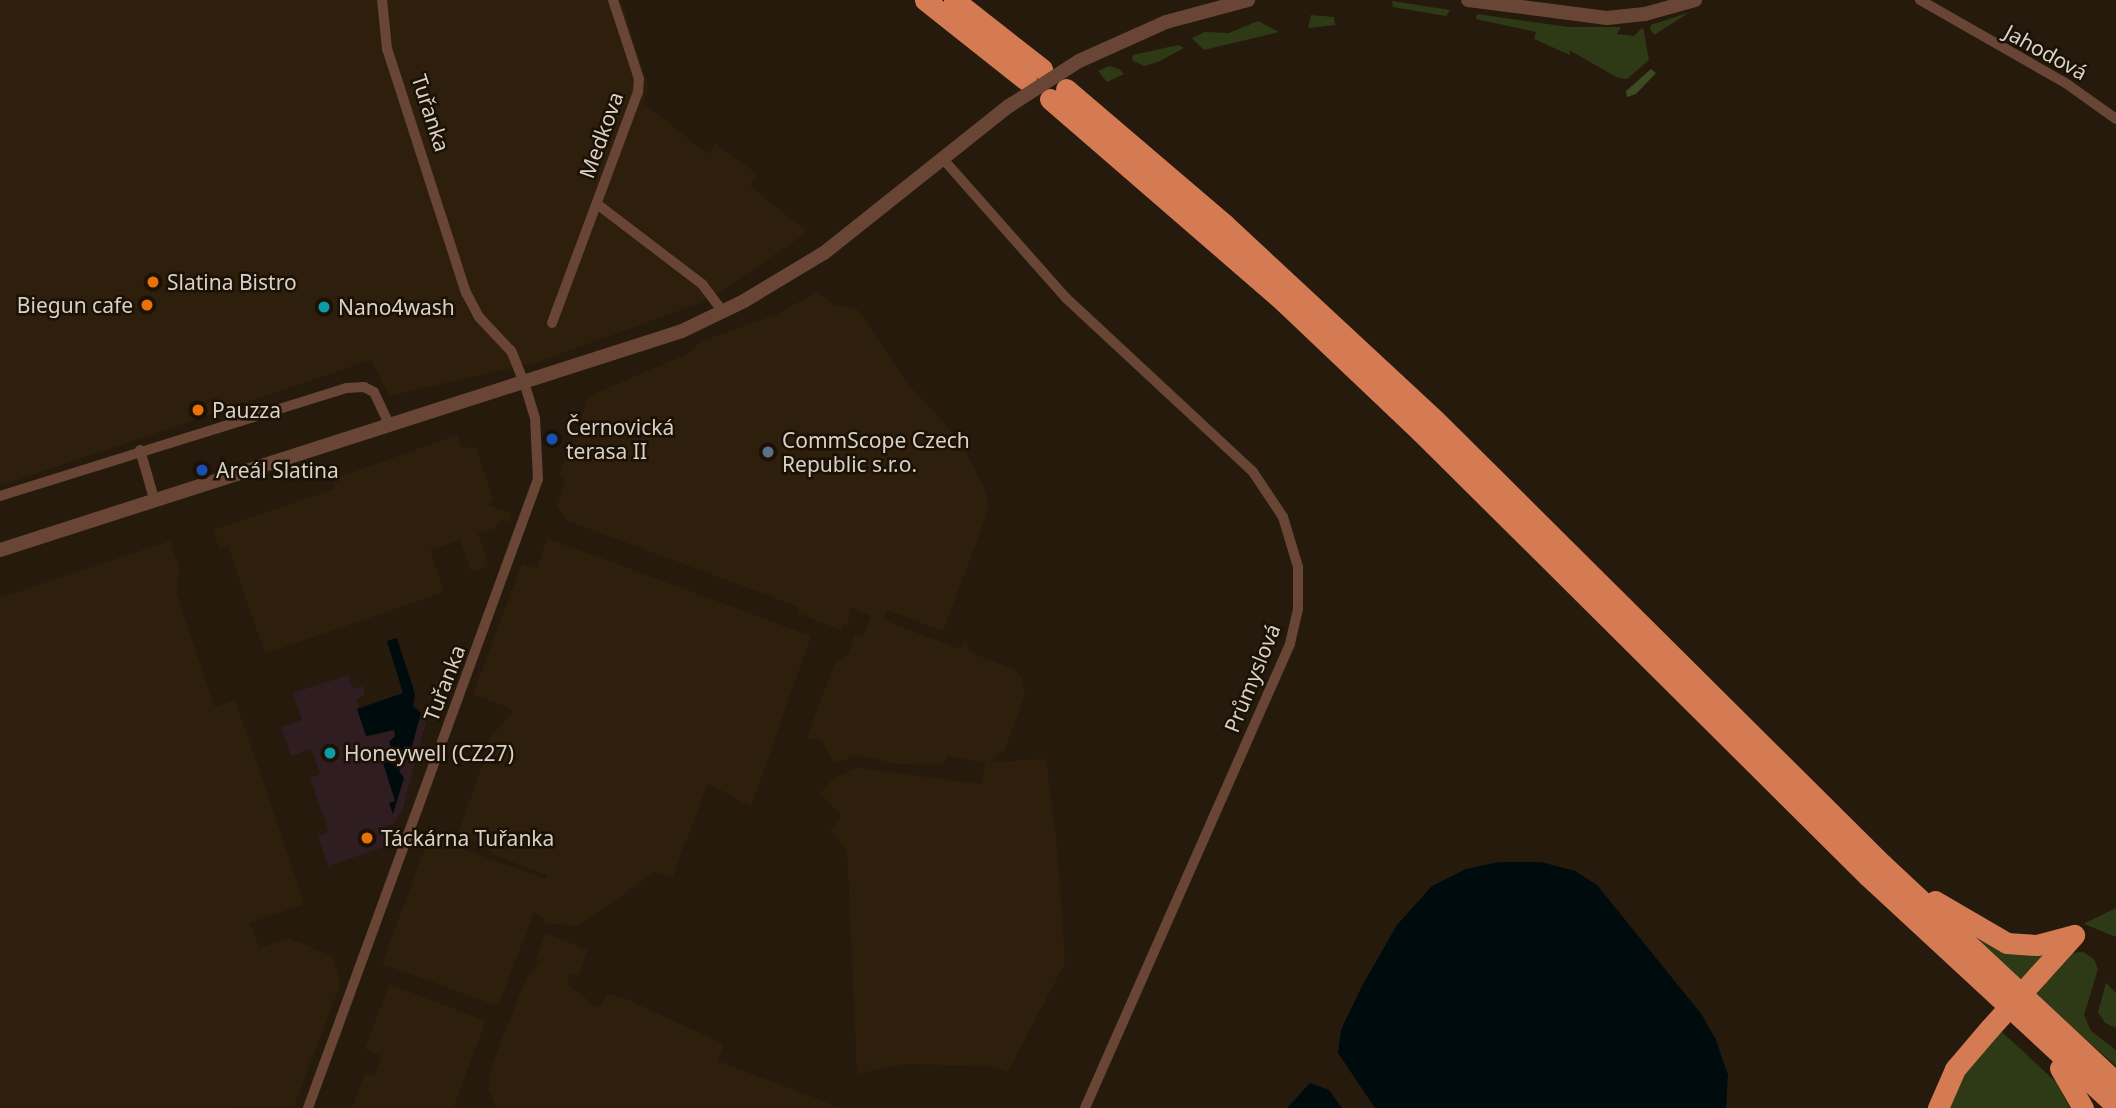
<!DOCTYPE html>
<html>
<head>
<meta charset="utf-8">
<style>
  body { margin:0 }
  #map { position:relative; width:2116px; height:1108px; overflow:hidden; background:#251a0c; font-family:"Noto Sans",sans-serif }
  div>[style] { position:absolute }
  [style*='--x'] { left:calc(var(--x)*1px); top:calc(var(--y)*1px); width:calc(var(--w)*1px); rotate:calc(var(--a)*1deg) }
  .commercial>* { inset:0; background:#301d22 }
  .built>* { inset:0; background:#2e1f0c }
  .green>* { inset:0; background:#2e3a16 }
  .forest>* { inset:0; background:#3d4b23 }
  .water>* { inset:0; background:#000b0d }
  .minor>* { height:10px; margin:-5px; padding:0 5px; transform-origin:5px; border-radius:5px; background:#694536 }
  .tertiary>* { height:14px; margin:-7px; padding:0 7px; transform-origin:7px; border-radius:7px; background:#694536 }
  .motorway>* { height:21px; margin:-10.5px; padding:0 10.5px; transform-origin:10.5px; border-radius:10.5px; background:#d57b54 }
  .tertiary-bridge>* { height:14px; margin:-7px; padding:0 7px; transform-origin:7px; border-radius:7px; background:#694536 }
  .motorway-bridge>* { height:21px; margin:-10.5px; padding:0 10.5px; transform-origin:10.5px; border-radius:10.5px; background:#d57b54 }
  .dots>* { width:19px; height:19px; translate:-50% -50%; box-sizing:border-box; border:4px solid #1b1105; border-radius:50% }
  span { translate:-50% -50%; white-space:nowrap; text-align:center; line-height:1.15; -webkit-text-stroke:5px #1b1105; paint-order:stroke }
  .street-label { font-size:21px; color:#d8d1c8 }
  .poi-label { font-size:21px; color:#d8d1c8 }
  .left { translate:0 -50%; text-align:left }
  .right { translate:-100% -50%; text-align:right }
</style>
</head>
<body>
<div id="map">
  <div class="commercial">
    <div style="clip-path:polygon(348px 675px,353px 689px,363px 686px,365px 695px,356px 699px,369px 737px,421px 721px,420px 715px,428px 713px,403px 808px,393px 824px,385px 826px,390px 845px,328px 866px,318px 836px,329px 832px,310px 778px,320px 774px,311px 749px,291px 756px,281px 727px,302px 720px,293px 693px)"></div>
  </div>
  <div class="built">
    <div style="clip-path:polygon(0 0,621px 0,649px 88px,643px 103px,708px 154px,716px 143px,758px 175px,750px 186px,808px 232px,706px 301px,538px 362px,389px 396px,371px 360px,0 486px)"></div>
    <div style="clip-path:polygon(818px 291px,834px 305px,857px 309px,907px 383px,960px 440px,986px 492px,989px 509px,943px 631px,887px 610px,884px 620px,959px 649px,966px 640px,969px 652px,1013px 669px,1022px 677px,1025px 694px,1005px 750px,990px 762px,1046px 759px,1058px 854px,1065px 963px,1008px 1072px,992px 1066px,904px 1064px,857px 1074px,847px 850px,830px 830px,842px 816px,820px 793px,834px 778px,857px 768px,981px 784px,985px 763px,947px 756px,943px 765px,897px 764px,858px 755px,835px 763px,822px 741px,807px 738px,836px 659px,842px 661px,847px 656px,855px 634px,863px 636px,871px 616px,851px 607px,848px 625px,843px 623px,841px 630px,797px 613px,799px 607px,568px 521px,557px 507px,566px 478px,559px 476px,589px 396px,687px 354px,702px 341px,778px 314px)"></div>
    <div style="clip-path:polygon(457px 435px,461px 447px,476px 448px,493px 499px,488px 505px,513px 514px,507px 523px,502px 519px,495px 528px,478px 533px,489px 566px,472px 572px,460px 540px,430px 550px,444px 592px,265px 654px,228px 546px,219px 548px,213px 530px,335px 489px,333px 479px)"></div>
    <div style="clip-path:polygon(547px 538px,811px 636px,751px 807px,708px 783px,672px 878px,655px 872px,578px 926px,544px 923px,545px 918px,534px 913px,498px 1006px,382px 964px,429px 837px,546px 879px,547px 875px,495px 855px,482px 844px,458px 834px,485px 757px,484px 745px,514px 710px,473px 694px,522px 564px,537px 569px)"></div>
    <div style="clip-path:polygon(170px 541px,180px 568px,176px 593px,215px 707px,235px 700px,305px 904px,250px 923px,259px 948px,289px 938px,334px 957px,340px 985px,294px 1107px,0 1108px,0 598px)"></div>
    <div style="clip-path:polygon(545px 933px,588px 950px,578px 976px,571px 974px,567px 983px,594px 1005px,601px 1007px,606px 993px,626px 999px,724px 1044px,718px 1061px,841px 1108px,496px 1108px,488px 1088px,492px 1064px,527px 976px,541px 962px,535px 960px)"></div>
    <div style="clip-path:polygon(389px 984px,486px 1021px,454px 1106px,459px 1108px,352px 1108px,365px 1073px,374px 1076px,381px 1056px,365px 1049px)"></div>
  </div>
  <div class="green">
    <div style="clip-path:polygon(1392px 1px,1450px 10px,1446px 16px,1393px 7px)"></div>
    <div style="clip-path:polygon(1690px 12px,1654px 35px,1650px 29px,1651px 25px)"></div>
    <div style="clip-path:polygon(1477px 14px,1569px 27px,1621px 27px,1617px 34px,1634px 36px,1643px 27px,1649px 60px,1627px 79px,1618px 78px,1569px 50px,1570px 55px,1534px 39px,1536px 32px,1476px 19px)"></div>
    <div style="clip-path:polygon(1311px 15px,1334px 17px,1335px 25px,1308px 28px)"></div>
    <div style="clip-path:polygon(1258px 21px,1279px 32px,1204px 50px,1192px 38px,1205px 32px,1229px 33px)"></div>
    <div style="clip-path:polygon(1178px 45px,1184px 48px,1158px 62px,1144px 66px,1132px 60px,1133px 55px)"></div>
    <div style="clip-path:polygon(1109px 66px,1119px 69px,1124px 74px,1107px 82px,1098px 71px)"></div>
    <div style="clip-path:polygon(2116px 908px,2116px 937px,2084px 924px,2085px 923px)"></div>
    <div style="clip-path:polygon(1959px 924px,2054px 947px,2021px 982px)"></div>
    <div style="clip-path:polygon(2083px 952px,2094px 959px,2098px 969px,2084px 1015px,2091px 1031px,2116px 1050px,2116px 1066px,2034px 994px,2071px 953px)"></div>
    <div style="clip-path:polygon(2106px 983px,2116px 993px,2116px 1028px,2105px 1023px,2098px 1012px)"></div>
    <div style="clip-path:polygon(2001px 1031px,2056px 1082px,2070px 1108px,1944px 1108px,1965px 1068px)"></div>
  </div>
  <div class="forest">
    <div style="clip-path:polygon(1651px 69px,1656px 73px,1636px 94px,1627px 97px,1626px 91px)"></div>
  </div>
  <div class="water">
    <div style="clip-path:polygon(397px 638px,415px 694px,413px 706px,421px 713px,409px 757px,399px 771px,404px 778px,393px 814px,389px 803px,395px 801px,382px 760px,383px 754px,392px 750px,389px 742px,395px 736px,394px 730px,366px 736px,357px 709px,403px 693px,387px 641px)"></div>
    <div style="clip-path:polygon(1499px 862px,1541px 862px,1575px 871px,1597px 885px,1702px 1015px,1716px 1040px,1728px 1075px,1726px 1108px,1375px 1108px,1338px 1053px,1341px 1030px,1362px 986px,1397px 925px,1432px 886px,1466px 869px)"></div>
    <div style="clip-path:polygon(1310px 1083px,1329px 1090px,1342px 1108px,1287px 1108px)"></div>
  </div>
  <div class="minor">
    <div style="--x:1920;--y:0;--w:169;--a:29.7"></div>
    <div style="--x:2067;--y:84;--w:60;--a:35.5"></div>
    <div style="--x:943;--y:159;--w:186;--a:48.5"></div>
    <div style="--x:1066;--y:298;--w:255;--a:42.9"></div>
    <div style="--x:1253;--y:472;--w:54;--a:56.3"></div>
    <div style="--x:1283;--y:517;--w:52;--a:73.3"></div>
    <div style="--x:1298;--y:567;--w:42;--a:90"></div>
    <div style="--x:1298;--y:609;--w:36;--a:103"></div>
    <div style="--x:1290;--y:644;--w:507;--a:113.84"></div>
    <div style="--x:597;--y:204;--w:132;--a:37.3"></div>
    <div style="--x:702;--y:284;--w:35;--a:53"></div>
    <div style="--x:552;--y:323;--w:246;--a:-69.6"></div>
    <div style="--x:638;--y:92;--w:13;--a:-86"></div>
    <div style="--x:639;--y:79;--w:83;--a:-108.2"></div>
    <div style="--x:140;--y:450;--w:54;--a:73.9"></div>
    <div style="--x:0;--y:496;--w:362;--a:-17.3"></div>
    <div style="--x:346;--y:388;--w:18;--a:-3"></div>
    <div style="--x:364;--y:387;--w:11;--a:27"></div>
    <div style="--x:374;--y:392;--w:38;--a:65"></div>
    <div style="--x:308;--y:1108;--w:670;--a:-69.91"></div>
    <div style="--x:538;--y:479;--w:61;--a:-92.8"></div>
    <div style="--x:535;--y:418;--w:34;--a:-107"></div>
    <div style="--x:525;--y:385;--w:37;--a:-112"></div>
    <div style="--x:511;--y:351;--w:47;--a:-133.3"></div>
    <div style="--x:479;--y:317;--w:27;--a:-118"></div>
    <div style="--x:466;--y:293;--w:256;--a:-107.9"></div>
    <div style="--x:387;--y:49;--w:49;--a:-95.8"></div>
  </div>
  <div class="tertiary">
    <div style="--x:1468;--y:0;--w:140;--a:7.4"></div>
    <div style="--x:1607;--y:18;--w:38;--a:-6"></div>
    <div style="--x:1645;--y:14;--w:52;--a:-15.6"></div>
    <div style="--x:1079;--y:61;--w:95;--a:-24.1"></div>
    <div style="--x:1166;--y:22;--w:85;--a:-15"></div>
    <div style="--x:0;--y:550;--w:716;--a:-17.8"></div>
    <div style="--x:682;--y:331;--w:69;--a:-25.8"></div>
    <div style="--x:744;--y:301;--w:93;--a:-31"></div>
    <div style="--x:824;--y:253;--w:236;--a:-38.5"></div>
  </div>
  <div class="motorway">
    <div style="--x:925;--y:0;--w:129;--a:38.4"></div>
    <div style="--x:954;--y:0;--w:112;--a:38.1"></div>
    <div style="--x:1066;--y:89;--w:208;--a:40.5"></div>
    <div style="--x:1224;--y:224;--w:288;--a:42.9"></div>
    <div style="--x:1435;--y:420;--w:630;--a:44.81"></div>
    <div style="--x:1882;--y:864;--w:320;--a:43"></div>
    <div style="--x:1050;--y:99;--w:310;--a:40.9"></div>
    <div style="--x:1284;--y:302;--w:189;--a:43.5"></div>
    <div style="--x:1421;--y:432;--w:630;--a:44.81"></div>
    <div style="--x:1868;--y:876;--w:338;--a:42.8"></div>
    <div style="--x:1935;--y:901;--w:83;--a:30.3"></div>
    <div style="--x:2007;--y:943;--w:30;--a:4"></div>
    <div style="--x:2037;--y:945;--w:38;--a:-15"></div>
    <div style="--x:2038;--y:975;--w:54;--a:-48"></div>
    <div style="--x:2060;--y:1068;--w:46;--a:60.1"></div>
    <div style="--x:1938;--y:1108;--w:43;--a:-66.4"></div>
    <div style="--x:1955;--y:1069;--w:54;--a:-49.5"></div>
  </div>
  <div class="tertiary-bridge">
    <div style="--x:1009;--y:106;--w:83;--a:-32.7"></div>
  </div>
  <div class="motorway-bridge">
    <div style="--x:1990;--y:1028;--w:72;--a:-47.8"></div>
  </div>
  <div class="dots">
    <div style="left:153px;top:282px;background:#e8710a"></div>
    <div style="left:147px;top:305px;background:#e8710a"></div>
    <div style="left:324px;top:307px;background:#0f9aa8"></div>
    <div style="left:198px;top:410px;background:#e8710a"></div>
    <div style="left:552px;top:439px;background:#1a4fb4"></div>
    <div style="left:768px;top:452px;background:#5c6f8a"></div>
    <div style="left:202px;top:470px;background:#1a4fb4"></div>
    <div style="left:330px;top:753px;background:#0f9aa8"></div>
    <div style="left:367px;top:838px;background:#e8710a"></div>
  </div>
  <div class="street-label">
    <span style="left:2046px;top:52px;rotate:29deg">Jahodová</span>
    <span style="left:431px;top:113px;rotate:72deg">Tuřanka</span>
    <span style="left:601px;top:135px;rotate:-70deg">Medkova</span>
    <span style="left:1252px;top:678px;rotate:-68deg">Průmyslová</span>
    <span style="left:444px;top:683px;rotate:-69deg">Tuřanka</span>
  </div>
  <div class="poi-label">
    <span class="left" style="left:167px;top:282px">Slatina Bistro</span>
    <span class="right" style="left:133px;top:305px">Biegun cafe</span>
    <span class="left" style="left:338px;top:307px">Nano4wash</span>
    <span class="left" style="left:212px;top:410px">Pauzza</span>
    <span class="left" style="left:566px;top:439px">Černovická<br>terasa II</span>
    <span class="left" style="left:782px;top:452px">CommScope Czech<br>Republic s.r.o.</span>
    <span class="left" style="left:216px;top:470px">Areál Slatina</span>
    <span class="left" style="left:344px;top:753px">Honeywell (CZ27)</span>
    <span class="left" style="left:381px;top:838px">Táckárna Tuřanka</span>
  </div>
</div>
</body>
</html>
